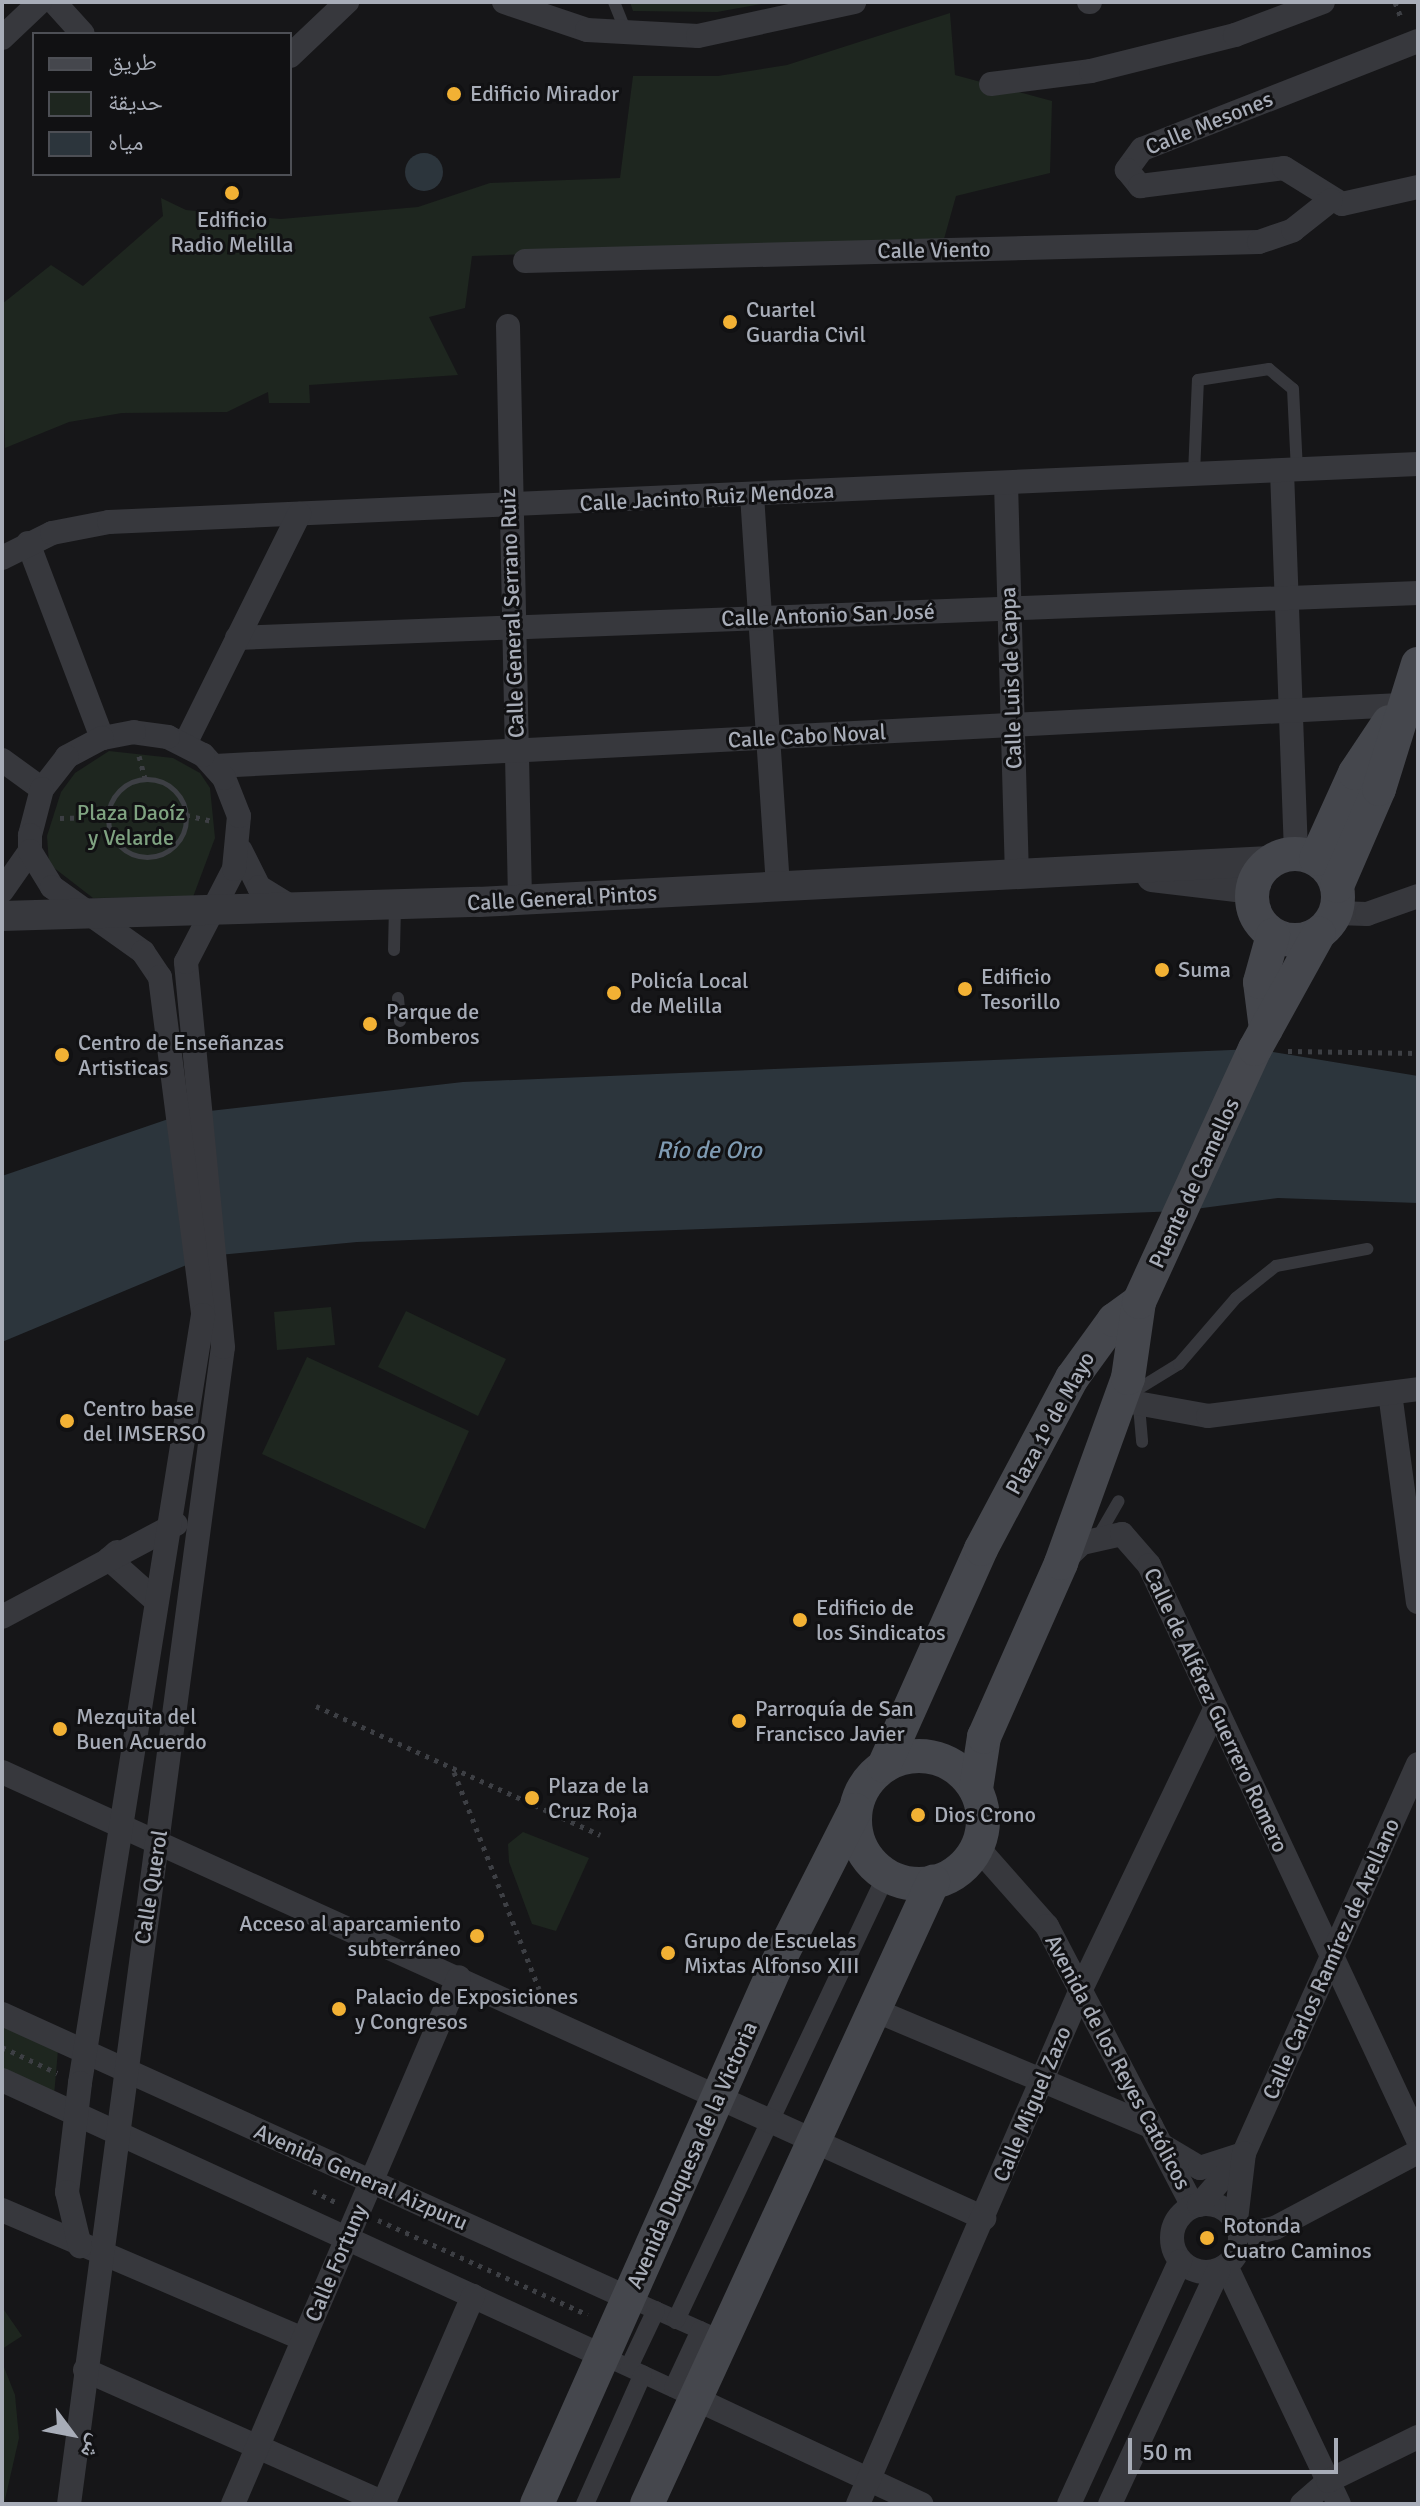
<!DOCTYPE html>
<html>
<head>
<meta charset="utf-8">
<style>
  body { margin:0 }
  #map { position:relative; width:1420px; height:2506px; overflow:hidden; background:#161618; font-family:Signika,"Noto Naskh Arabic",sans-serif }
  div>[style] { position:absolute }
  [style*='--x'] { left:calc(var(--x)*1px); top:calc(var(--y)*1px); width:calc(var(--w)*1px); rotate:calc(var(--a)*1deg) }
  .green>* { inset:0; background:#1e261f }
  .water>* { inset:0; background:#2c353c }
  .round { border-radius:50% }
  .path>* { height:5px; margin-top:-2.5px; transform-origin:0; background:repeating-linear-gradient(90deg,#3d3f44 0 4px,transparent 0 10px) }
  .path>.ring { margin:-2.5px; padding:0; box-sizing:content-box; background:none; border:5px solid #3d3f44; border-radius:50% }
  .service>* { height:12px; margin:-6px; padding:0 6px; transform-origin:6px; border-radius:6px; background:#37383d }
  .pedestrian>* { height:18px; margin:-9px; padding:0 9px; transform-origin:9px; border-radius:9px; background:#37383d }
  .minor>* { height:24px; margin:-12px; padding:0 12px; transform-origin:12px; border-radius:12px; background:#37383d }
  .minor>.ring { margin:-12px; padding:0; box-sizing:content-box; background:none; border:24px solid #37383d; border-radius:50% }
  .tertiary>* { height:30px; margin:-15px; padding:0 15px; transform-origin:15px; border-radius:15px; background:#37383d }
  .secondary>* { height:34px; margin:-17px; padding:0 17px; transform-origin:17px; border-radius:17px; background:#45474d }
  .secondary>.ring { margin:-17px; padding:0; box-sizing:content-box; background:none; border:34px solid #45474d; border-radius:50% }
  .dots>* { width:22px; height:22px; translate:-50% -50%; box-sizing:border-box; border:4px solid #111113; border-radius:50% }
  span { translate:-50% -50%; white-space:nowrap; text-align:center; line-height:1.15; -webkit-text-stroke:6px #111113; paint-order:stroke }
  .poi-label { font-size:22px; color:#a8adb8 }
  .left { translate:0 -50%; text-align:left }
  .right { translate:-100% -50%; text-align:right }
  .street-label { font-size:22px; color:#a8adb8 }
  .park-label { font-size:22px; color:#7fa381 }
  .water-label { font-size:24px; color:#7f9bb3; font-style:italic }
  .frame { position:absolute; inset:0; border:4px solid #a8adb8; pointer-events:none }
  .legend { position:absolute; left:32px; top:32px; width:260px; height:144px; box-sizing:border-box; background:#111113; border:2px solid #4d4f55; margin:0; padding:10px 14px; list-style:none; font-size:24px; color:#a8adb8 }
  .legend li { display:flex; align-items:center; gap:16px; height:40px }
  .legend b { width:40px; border:2px solid #4d4f55 }
  .north { position:absolute; left:32px; top:2394px; width:80px; height:80px; -webkit-text-stroke:6px #111113; paint-order:stroke; rotate:122deg; font-size:22px; font-weight:700; line-height:32px; text-align:center; color:#a8adb8 }
  .north::after { content:''; display:block; margin:auto; width:28px; height:36px; background:#a8adb8; clip-path:polygon(50% 0,100% 100%,50% 72%,0 100%) }
  .scale { position:absolute; left:1128px; top:2438px; width:210px; height:36px; box-sizing:border-box; border:4px solid #a8adb8; border-top:0; padding-left:10px; font-size:24px; line-height:28px; white-space:nowrap; color:#a8adb8; -webkit-text-stroke:6px #111113; paint-order:stroke }
</style>
</head>
<body>
<div id="map">
  <div class="green">
    <div style="clip-path:polygon(630px 2px,772px 2px,717px 12px,633px 11px)"></div>
    <div style="clip-path:polygon(950px 13px,955px 75px,1052px 101px,1050px 173px,956px 196px,944px 239px,472px 256px,465px 308px,429px 317px,458px 375px,309px 385px,310px 403px,269px 403px,268px 392px,227px 412px,122px 413px,69px 422px,5px 448px,2px 304px,51px 265px,83px 286px,163px 216px,161px 198px,186px 210px,281px 219px,418px 207px,490px 183px,620px 178px,633px 76px,718px 76px,787px 65px)"></div>
    <div style="clip-path:polygon(109px 751px,173px 758px,200px 773px,210px 788px,215px 838px,193px 897px,93px 898px,49px 864px,47px 836px,61px 792px,75px 773px)"></div>
    <div style="clip-path:polygon(331px 1307px,335px 1345px,277px 1350px,274px 1312px)"></div>
    <div style="clip-path:polygon(406px 1311px,506px 1359px,478px 1416px,378px 1367px)"></div>
    <div style="clip-path:polygon(307px 1357px,469px 1431px,425px 1529px,262px 1454px)"></div>
    <div style="clip-path:polygon(523px 1832px,589px 1858px,556px 1931px,532px 1924px,509px 1862px,508px 1844px)"></div>
    <div style="clip-path:polygon(2px 2024px,58px 2050px,54px 2096px,2px 2072px)"></div>
    <div style="clip-path:polygon(2px 2307px,22px 2336px,2px 2349px)"></div>
    <div style="clip-path:polygon(2px 2362px,15px 2395px,19px 2438px,4px 2504px)"></div>
  </div>
  <div class="water">
    <div class="round" style="left:405px;top:153px;width:38px;height:38px"></div>
    <div style="clip-path:polygon(1255px 1049px,1418px 1076px,1418px 1203px,1278px 1198px,1180px 1211px,357px 1242px,208px 1256px,2px 1342px,2px 1176px,183px 1114px,463px 1082px)"></div>
  </div>
  <div class="path">
    <div style="--x:1395;--y:2;--w:19;--a:69"></div>
    <div style="--x:139;--y:756;--w:23;--a:75"></div>
    <div class="ring" style="left:108px;top:779px;width:73px;height:73px"></div>
    <div style="--x:186;--y:815;--w:28;--a:13"></div>
    <div style="--x:60;--y:818;--w:47;--a:-1.2"></div>
    <div style="--x:1288;--y:1051;--w:130;--a:0.9"></div>
    <div style="--x:316;--y:1706;--w:312;--a:24.4"></div>
    <div style="--x:454;--y:1772;--w:233;--a:68.6"></div>
    <div style="--x:2;--y:2047;--w:61;--a:25.3"></div>
    <div style="--x:313;--y:2191;--w:25;--a:26"></div>
    <div style="--x:378;--y:2220;--w:230;--a:24.3"></div>
  </div>
  <div class="service">
    <div style="--x:614;--y:2;--w:32;--a:68"></div>
    <div style="--x:1194;--y:474;--w:94;--a:-87.6"></div>
    <div style="--x:1198;--y:380;--w:72;--a:-8.8"></div>
    <div style="--x:1269;--y:369;--w:31;--a:40"></div>
    <div style="--x:1293;--y:389;--w:81;--a:87.2"></div>
    <div style="--x:394;--y:950;--w:45;--a:-88.7"></div>
    <div style="--x:398;--y:998;--w:23;--a:85"></div>
    <div style="--x:1130;--y:1394;--w:57;--a:-31.5"></div>
    <div style="--x:1179;--y:1364;--w:87;--a:-49.2"></div>
    <div style="--x:1236;--y:1298;--w:51;--a:-38.7"></div>
    <div style="--x:1276;--y:1266;--w:93;--a:-10.6"></div>
    <div style="--x:1139;--y:1406;--w:36;--a:85"></div>
    <div style="--x:1099;--y:1535;--w:39;--a:-60"></div>
  </div>
  <div class="pedestrian">
    <div style="--x:628;--y:2298;--w:101;--a:24"></div>
    <div style="--x:676;--y:2320;--w:492;--a:-64.7"></div>
    <div style="--x:603;--y:2356;--w:100;--a:24.8"></div>
    <div style="--x:629;--y:2367;--w:63;--a:-64.7"></div>
    <div style="--x:673;--y:2388;--w:64;--a:-65"></div>
    <div style="--x:585;--y:2504;--w:142;--a:-66"></div>
  </div>
  <div class="minor">
    <div style="--x:54;--y:2;--w:43;--a:47.8"></div>
    <div style="--x:504;--y:2;--w:88;--a:18.6"></div>
    <div style="--x:587;--y:30;--w:111;--a:3.1"></div>
    <div style="--x:698;--y:36;--w:160;--a:-12.3"></div>
    <div style="--x:1089;--y:2;--w:1;--a:0"></div>
    <div style="--x:2;--y:38;--w:52;--a:-43.5"></div>
    <div style="--x:1418;--y:41;--w:296;--a:158.6"></div>
    <div style="--x:1142;--y:149;--w:26;--a:126"></div>
    <div style="--x:1127;--y:170;--w:21;--a:51"></div>
    <div style="--x:1140;--y:186;--w:145;--a:-7.1"></div>
    <div style="--x:1284;--y:168;--w:68;--a:31.8"></div>
    <div style="--x:1342;--y:204;--w:78;--a:-12.6"></div>
    <div style="--x:290;--y:56;--w:79;--a:-43.5"></div>
    <div style="--x:991;--y:84;--w:101;--a:-7.4"></div>
    <div style="--x:1091;--y:71;--w:148;--a:-14"></div>
    <div style="--x:1235;--y:35;--w:94;--a:-20.6"></div>
    <div style="--x:525;--y:261;--w:734;--a:-1.48"></div>
    <div style="--x:1259;--y:242;--w:36;--a:-19"></div>
    <div style="--x:1293;--y:230;--w:48;--a:-38.3"></div>
    <div style="--x:508;--y:326;--w:574;--a:88.8"></div>
    <div style="--x:1282;--y:471;--w:383;--a:87.9"></div>
    <div style="--x:1006;--y:483;--w:391;--a:88.4"></div>
    <div style="--x:752;--y:495;--w:393;--a:86.2"></div>
    <div style="--x:28;--y:543;--w:209;--a:69.2"></div>
    <div style="--x:2;--y:558;--w:56;--a:-26.6"></div>
    <div style="--x:52;--y:533;--w:58;--a:-10.9"></div>
    <div style="--x:109;--y:522;--w:1310;--a:-2.54"></div>
    <div style="--x:237;--y:638;--w:1182;--a:-2.18"></div>
    <div style="--x:185;--y:744;--w:257;--a:-63.6"></div>
    <div style="--x:2;--y:760;--w:49;--a:35.9"></div>
    <div style="--x:215;--y:766;--w:1187;--a:-2.95"></div>
    <div style="--x:241;--y:851;--w:40;--a:63.4"></div>
    <div style="--x:259;--y:887;--w:42;--a:31.4"></div>
    <div style="--x:2;--y:891;--w:49;--a:-55"></div>
    <div style="--x:1336;--y:913;--w:31;--a:2"></div>
    <div style="--x:1367;--y:914;--w:54;--a:-19.4"></div>
    <div style="--x:1390;--y:1393;--w:211;--a:82.4"></div>
    <div style="--x:1120;--y:1400;--w:89;--a:10.3"></div>
    <div style="--x:1208;--y:1416;--w:212;--a:-7.3"></div>
    <div style="--x:117;--y:1552;--w:11;--a:139"></div>
    <div style="--x:109;--y:1559;--w:59;--a:41.6"></div>
    <div style="--x:1062;--y:1562;--w:28;--a:-44"></div>
    <div style="--x:1082;--y:1543;--w:41;--a:-12.7"></div>
    <div style="--x:1122;--y:1534;--w:41;--a:48.9"></div>
    <div style="--x:1149;--y:1565;--w:635;--a:64.93"></div>
    <div style="--x:2;--y:1617;--w:197;--a:-28.1"></div>
    <div style="--x:2;--y:1772;--w:1079;--a:24.43"></div>
    <div style="--x:977;--y:1847;--w:106;--a:48.5"></div>
    <div style="--x:1047;--y:1926;--w:316;--a:62.5"></div>
    <div style="--x:872;--y:2009;--w:303;--a:22.8"></div>
    <div style="--x:2;--y:2014;--w:687;--a:24.4"></div>
    <div style="--x:2;--y:2080;--w:661;--a:24.67"></div>
    <div style="--x:1163;--y:2146;--w:43;--a:30.7"></div>
    <div style="--x:1200;--y:2168;--w:40;--a:-18"></div>
    <div class="ring" style="left:1172px;top:2204px;width:44px;height:44px"></div>
    <div style="--x:1199;--y:2205;--w:69;--a:-49.1"></div>
    <div style="--x:1244;--y:2153;--w:426;--a:-65.9"></div>
    <div style="--x:2;--y:2210;--w:327;--a:23.2"></div>
    <div style="--x:1236;--y:2220;--w:67;--a:-83.2"></div>
    <div style="--x:1240;--y:2236;--w:36;--a:-13"></div>
    <div style="--x:1275;--y:2228;--w:162;--a:-28"></div>
    <div style="--x:1226;--y:2266;--w:263;--a:64.6"></div>
    <div style="--x:85;--y:2370;--w:329;--a:24"></div>
    <div style="--x:694;--y:2398;--w:251;--a:25"></div>
    <div style="--x:69;--y:2504;--w:1167;--a:-82.42"></div>
    <div style="--x:223;--y:1347;--w:387;--a:-95.5"></div>
    <div style="--x:186;--y:962;--w:105;--a:-62.7"></div>
    <div style="--x:234;--y:869;--w:53;--a:-84.6"></div>
    <div style="--x:239;--y:816;--w:41;--a:-111.5"></div>
    <div style="--x:224;--y:778;--w:31;--a:-132"></div>
    <div style="--x:203;--y:755;--w:39;--a:-153"></div>
    <div style="--x:168;--y:737;--w:34;--a:-172"></div>
    <div style="--x:134;--y:732;--w:33;--a:169"></div>
    <div style="--x:102;--y:738;--w:40;--a:152"></div>
    <div style="--x:67;--y:757;--w:41;--a:128"></div>
    <div style="--x:42;--y:789;--w:48;--a:104.6"></div>
    <div style="--x:30;--y:835;--w:16;--a:90"></div>
    <div style="--x:30;--y:851;--w:42;--a:58.6"></div>
    <div style="--x:52;--y:887;--w:112;--a:35.5"></div>
    <div style="--x:143;--y:952;--w:30;--a:56"></div>
    <div style="--x:160;--y:977;--w:341;--a:82.7"></div>
    <div style="--x:203;--y:1315;--w:778;--a:99.1"></div>
    <div style="--x:80;--y:2083;--w:110;--a:96.8"></div>
    <div style="--x:67;--y:2192;--w:56;--a:76.5"></div>
    <div style="--x:233;--y:2504;--w:573;--a:-66.79"></div>
    <div style="--x:383;--y:2504;--w:227;--a:-66.6"></div>
    <div style="--x:858;--y:2504;--w:563;--a:-66.57"></div>
    <div style="--x:1082;--y:1987;--w:308;--a:-64.4"></div>
    <div style="--x:1069;--y:2504;--w:267;--a:-65.4"></div>
    <div style="--x:1110;--y:2504;--w:257;--a:-65.1"></div>
    <div style="--x:1302;--y:2504;--w:35;--a:-41"></div>
    <div style="--x:1328;--y:2481;--w:100;--a:-26.1"></div>
  </div>
  <div class="tertiary">
    <div style="--x:1152;--y:877;--w:102;--a:6.8"></div>
    <div style="--x:2;--y:916;--w:477;--a:-1.7"></div>
    <div style="--x:479;--y:902;--w:792;--a:-2.97"></div>
  </div>
  <div class="secondary">
    <div class="ring" style="left:1252px;top:854px;width:52px;height:52px"></div>
    <div style="--x:1316;--y:859;--w:94;--a:-65.6"></div>
    <div style="--x:1355;--y:773;--w:61;--a:-56.3"></div>
    <div style="--x:1337;--y:886;--w:106;--a:-66.6"></div>
    <div style="--x:1379;--y:789;--w:131;--a:-72.7"></div>
    <div style="--x:1266;--y:1029;--w:47;--a:-97.3"></div>
    <div style="--x:1260;--y:982;--w:49;--a:-74.5"></div>
    <div class="ring" style="left:855px;top:1756px;width:94px;height:94px"></div>
    <div style="--x:884;--y:1766;--w:238;--a:-65.9"></div>
    <div style="--x:981;--y:1549;--w:194;--a:-62"></div>
    <div style="--x:1072;--y:1378;--w:72;--a:-54.1"></div>
    <div style="--x:1114;--y:1320;--w:31;--a:-36"></div>
    <div style="--x:976;--y:1789;--w:53;--a:-81.3"></div>
    <div style="--x:984;--y:1737;--w:190;--a:-66.1"></div>
    <div style="--x:1061;--y:1563;--w:197;--a:-70.1"></div>
    <div style="--x:1128;--y:1378;--w:77;--a:-81.8"></div>
    <div style="--x:1139;--y:1302;--w:278;--a:-65.4"></div>
    <div style="--x:1255;--y:1049;--w:132;--a:-61.1"></div>
    <div style="--x:537;--y:2504;--w:589;--a:-66.05"></div>
    <div style="--x:776;--y:1966;--w:175;--a:-63.1"></div>
    <div style="--x:647;--y:2504;--w:685;--a:-65.31"></div>
  </div>
  <div class="dots">
    <div style="left:454px;top:94px;background:#f2b134"></div>
    <div style="left:232px;top:193px;background:#f2b134"></div>
    <div style="left:730px;top:322px;background:#f2b134"></div>
    <div style="left:1162px;top:970px;background:#f2b134"></div>
    <div style="left:965px;top:989px;background:#f2b134"></div>
    <div style="left:614px;top:993px;background:#f2b134"></div>
    <div style="left:370px;top:1024px;background:#f2b134"></div>
    <div style="left:62px;top:1055px;background:#f2b134"></div>
    <div style="left:67px;top:1421px;background:#f2b134"></div>
    <div style="left:800px;top:1620px;background:#f2b134"></div>
    <div style="left:739px;top:1721px;background:#f2b134"></div>
    <div style="left:60px;top:1729px;background:#f2b134"></div>
    <div style="left:532px;top:1798px;background:#f2b134"></div>
    <div style="left:918px;top:1815px;background:#f2b134"></div>
    <div style="left:477px;top:1936px;background:#f2b134"></div>
    <div style="left:668px;top:1953px;background:#f2b134"></div>
    <div style="left:339px;top:2009px;background:#f2b134"></div>
    <div style="left:1207px;top:2238px;background:#f2b134"></div>
  </div>
  <div class="poi-label">
    <span class="left" style="left:470px;top:94px">Edificio Mirador</span>
    <span style="left:232px;top:232px">Edificio<br>Radio Melilla</span>
    <span class="left" style="left:746px;top:322px">Cuartel<br>Guardia Civil</span>
    <span class="left" style="left:1178px;top:970px">Suma</span>
    <span class="left" style="left:981px;top:989px">Edificio<br>Tesorillo</span>
    <span class="left" style="left:630px;top:993px">Policía Local<br>de Melilla</span>
    <span class="left" style="left:386px;top:1024px">Parque de<br>Bomberos</span>
    <span class="left" style="left:78px;top:1055px">Centro de Enseñanzas<br>Artisticas</span>
    <span class="left" style="left:83px;top:1421px">Centro base<br>del IMSERSO</span>
    <span class="left" style="left:816px;top:1620px">Edificio de<br>los Sindicatos</span>
    <span class="left" style="left:755px;top:1721px">Parroquía de San<br>Francisco Javier</span>
    <span class="left" style="left:76px;top:1729px">Mezquita del<br>Buen Acuerdo</span>
    <span class="left" style="left:548px;top:1798px">Plaza de la<br>Cruz Roja</span>
    <span class="left" style="left:934px;top:1815px">Dios Crono</span>
    <span class="right" style="left:461px;top:1936px">Acceso al aparcamiento<br>subterráneo</span>
    <span class="left" style="left:684px;top:1953px">Grupo de Escuelas<br>Mixtas Alfonso XIII</span>
    <span class="left" style="left:355px;top:2009px">Palacio de Exposiciones<br>y Congresos</span>
    <span class="left" style="left:1223px;top:2238px">Rotonda<br>Cuatro Caminos</span>
  </div>
  <div class="street-label">
    <span style="left:1209px;top:123px;rotate:-22deg">Calle Mesones</span>
    <span style="left:934px;top:250px;rotate:-1deg">Calle Viento</span>
    <span style="left:707px;top:497px;rotate:-3deg">Calle Jacinto Ruiz Mendoza</span>
    <span style="left:512px;top:613px;rotate:-92deg">Calle General Serrano Ruiz</span>
    <span style="left:828px;top:615px;rotate:-2deg">Calle Antonio San José</span>
    <span style="left:1011px;top:678px;rotate:-92deg">Calle Luis de Cappa</span>
    <span style="left:807px;top:736px;rotate:-3deg">Calle Cabo Noval</span>
    <span style="left:562px;top:898px;rotate:-3deg">Calle General Pintos</span>
    <span style="left:1194px;top:1183px;rotate:-65deg">Puente de Camellos</span>
    <span style="left:1050px;top:1423px;rotate:-61deg">Plaza 1º de Mayo</span>
    <span style="left:1216px;top:1710px;rotate:65deg">Calle de Alférez Guerrero Romero</span>
    <span style="left:151px;top:1887px;rotate:-81deg">Calle Querol</span>
    <span style="left:1331px;top:1959px;rotate:-66deg">Calle Carlos Ramírez de Arellano</span>
    <span style="left:1118px;top:2062px;rotate:62deg">Avenida de los Reyes Católicos</span>
    <span style="left:1032px;top:2104px;rotate:-67deg">Calle Miguel Zazo</span>
    <span style="left:692px;top:2155px;rotate:-66deg">Avenida Duquesa de la Victoria</span>
    <span style="left:361px;top:2177px;rotate:24deg">Avenida General Aizpuru</span>
    <span style="left:336px;top:2263px;rotate:-67deg">Calle Fortuny</span>
  </div>
  <div class="park-label">
    <span style="left:131px;top:825px">Plaza Daoíz<br>y Velarde</span>
  </div>
  <div class="water-label">
    <span style="left:709px;top:1151px">Río de Oro</span>
  </div>
  <div class="frame"></div>
  <ul class="legend">
  <li><b style="height:10px;background:#45474d"></b>طريق</li>
  <li><b style="height:22px;background:#1e261f"></b>حديقة</li>
  <li><b style="height:22px;background:#2c353c"></b>مياه</li>
  </ul>
  <div class="north">ش</div>
  <div class="scale">50 m</div>
</div>
</body>
</html>
